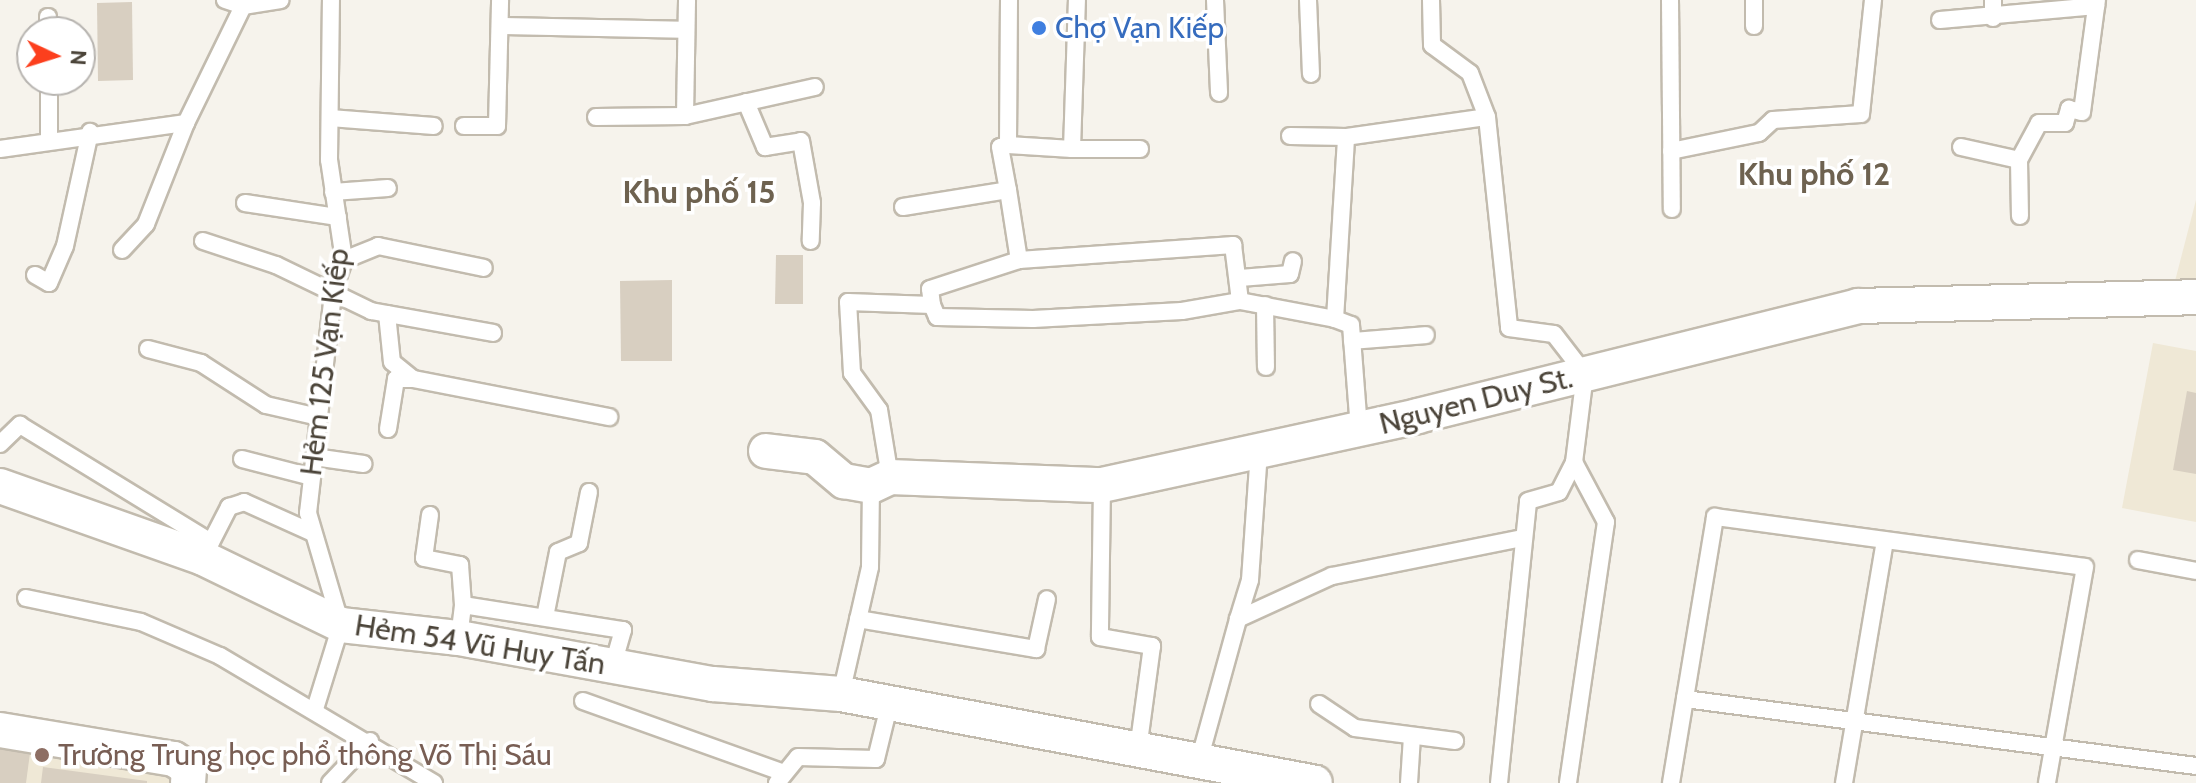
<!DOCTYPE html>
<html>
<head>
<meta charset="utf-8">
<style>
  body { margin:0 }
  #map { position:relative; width:2196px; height:783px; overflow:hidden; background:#f6f3ec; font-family:Cabin,sans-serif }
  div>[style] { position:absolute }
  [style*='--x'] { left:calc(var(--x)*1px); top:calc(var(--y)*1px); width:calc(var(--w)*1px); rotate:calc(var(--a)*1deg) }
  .education>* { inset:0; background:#efe8d6 }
  .building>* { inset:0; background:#d8cfc1 }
  .roads { filter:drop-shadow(2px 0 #c2bbae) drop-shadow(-2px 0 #c2bbae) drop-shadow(0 2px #c2bbae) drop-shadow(0 -2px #c2bbae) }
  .service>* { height:16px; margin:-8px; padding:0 8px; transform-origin:8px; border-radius:8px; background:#fff }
  .minor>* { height:34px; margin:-17px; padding:0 17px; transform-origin:17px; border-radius:17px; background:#fff }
  .dots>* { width:22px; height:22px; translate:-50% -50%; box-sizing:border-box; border:4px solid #fff; border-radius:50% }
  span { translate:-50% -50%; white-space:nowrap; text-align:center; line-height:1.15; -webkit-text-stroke:7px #fff; paint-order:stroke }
  .shop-label { font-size:30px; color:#366cbe }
  .left { translate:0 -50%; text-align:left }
  .street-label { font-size:30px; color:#4b4439 }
  .education-label { font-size:30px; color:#785e54 }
  .neighbourhood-label { font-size:32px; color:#6e6250; font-weight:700 }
  .north { position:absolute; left:16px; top:16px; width:80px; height:80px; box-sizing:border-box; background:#fff; border:2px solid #b7b4b0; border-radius:50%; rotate:94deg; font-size:22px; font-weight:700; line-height:32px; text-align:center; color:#4b4439 }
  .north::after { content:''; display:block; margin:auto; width:28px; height:36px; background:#fc3f1d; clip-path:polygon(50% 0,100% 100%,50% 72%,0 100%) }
</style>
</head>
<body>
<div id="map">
  <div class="education">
    <div style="clip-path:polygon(2196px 200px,2196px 286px,2175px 281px)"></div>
    <div style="clip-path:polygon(2153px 343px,2196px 351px,2196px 522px,2122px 508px)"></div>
    <div style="clip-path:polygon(0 742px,168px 767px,180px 783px,0 783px)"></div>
  </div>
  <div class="building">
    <div style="clip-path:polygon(132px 2px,133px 80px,98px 81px,97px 3px)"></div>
    <div style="clip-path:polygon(776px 255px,803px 255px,803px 304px,775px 304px)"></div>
    <div style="clip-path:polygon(672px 280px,672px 361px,621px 361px,620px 281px)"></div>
    <div style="clip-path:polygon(2187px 391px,2196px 393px,2196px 474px,2173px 470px)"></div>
    <div style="clip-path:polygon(0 749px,30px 753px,26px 783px,0 783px)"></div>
    <div style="clip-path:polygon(43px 767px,147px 781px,147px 783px,41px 783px)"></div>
  </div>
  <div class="roads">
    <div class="service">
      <div style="--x:225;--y:0;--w:19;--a:18"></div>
      <div style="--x:1009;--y:0;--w:145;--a:90.4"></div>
      <div style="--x:1008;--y:145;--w:64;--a:3.6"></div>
      <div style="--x:1072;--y:149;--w:149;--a:-88.1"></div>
      <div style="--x:1215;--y:0;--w:93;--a:87.5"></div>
      <div style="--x:1308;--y:0;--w:74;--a:87.7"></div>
      <div style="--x:1431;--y:0;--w:45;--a:88.7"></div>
      <div style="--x:1432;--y:45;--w:47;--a:36.4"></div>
      <div style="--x:1470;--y:73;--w:47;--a:68.9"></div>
      <div style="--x:1487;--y:117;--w:212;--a:84"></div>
      <div style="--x:1509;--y:328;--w:45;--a:7.6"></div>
      <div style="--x:1554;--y:334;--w:51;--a:52.2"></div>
      <div style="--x:1585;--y:374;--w:89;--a:97.1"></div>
      <div style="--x:1574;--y:462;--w:68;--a:61.9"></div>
      <div style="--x:1606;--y:522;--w:264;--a:98.3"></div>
      <div style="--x:1670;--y:0;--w:209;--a:89.5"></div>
      <div style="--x:1754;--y:0;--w:26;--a:90"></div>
      <div style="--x:1993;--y:0;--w:18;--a:90"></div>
      <div style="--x:48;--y:17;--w:15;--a:90"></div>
      <div style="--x:1940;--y:20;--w:157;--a:-5.1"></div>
      <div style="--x:500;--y:26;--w:186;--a:1.2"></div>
      <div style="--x:49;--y:80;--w:60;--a:90"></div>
      <div style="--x:746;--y:102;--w:49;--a:67.1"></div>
      <div style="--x:765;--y:147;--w:36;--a:-9"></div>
      <div style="--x:801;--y:141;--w:63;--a:79.9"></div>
      <div style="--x:812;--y:203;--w:38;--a:92"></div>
      <div style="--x:685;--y:116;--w:116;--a:-89"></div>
      <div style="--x:596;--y:117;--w:89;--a:-0.6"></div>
      <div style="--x:685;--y:116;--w:133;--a:-12.6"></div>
      <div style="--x:330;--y:118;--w:104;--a:4.4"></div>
      <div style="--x:464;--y:126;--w:33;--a:0"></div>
      <div style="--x:497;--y:126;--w:126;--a:-88.6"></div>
      <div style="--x:1290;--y:136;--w:56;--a:1"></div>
      <div style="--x:1346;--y:137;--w:142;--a:-8.1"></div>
      <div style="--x:1008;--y:145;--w:8;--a:166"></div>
      <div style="--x:1000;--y:147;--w:44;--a:79.5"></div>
      <div style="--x:1961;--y:147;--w:59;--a:12.6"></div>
      <div style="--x:2019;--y:160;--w:42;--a:-61.6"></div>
      <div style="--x:2039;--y:123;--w:26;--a:0"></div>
      <div style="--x:2065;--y:123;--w:15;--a:-74"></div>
      <div style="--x:2069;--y:109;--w:13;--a:13"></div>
      <div style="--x:2082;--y:112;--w:113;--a:-82.4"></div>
      <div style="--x:0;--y:149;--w:188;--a:-8"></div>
      <div style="--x:186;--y:123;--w:130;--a:-64"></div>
      <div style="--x:243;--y:6;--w:38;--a:-9"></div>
      <div style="--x:1072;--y:149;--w:68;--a:0"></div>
      <div style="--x:1671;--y:151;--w:90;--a:-11.6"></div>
      <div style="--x:1759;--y:133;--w:19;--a:-43"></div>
      <div style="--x:1773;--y:120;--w:88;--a:-3.9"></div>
      <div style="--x:1861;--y:114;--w:115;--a:-84"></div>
      <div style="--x:2019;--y:160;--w:56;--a:89"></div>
      <div style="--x:333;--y:192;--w:55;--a:-4.2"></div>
      <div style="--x:245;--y:203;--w:94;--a:8.6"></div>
      <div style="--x:903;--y:207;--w:106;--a:-9.2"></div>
      <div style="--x:1008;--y:190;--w:71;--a:81.1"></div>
      <div style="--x:203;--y:241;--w:77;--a:18.2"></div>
      <div style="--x:276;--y:265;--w:106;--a:25.8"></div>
      <div style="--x:371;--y:311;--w:124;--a:10.2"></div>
      <div style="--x:122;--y:250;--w:35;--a:-47"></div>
      <div style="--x:146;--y:224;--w:109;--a:-68.4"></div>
      <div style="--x:344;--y:260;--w:37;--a:-22"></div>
      <div style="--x:378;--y:246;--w:108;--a:11.7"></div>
      <div style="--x:35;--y:275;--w:16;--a:30"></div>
      <div style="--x:49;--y:283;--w:40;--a:-66.6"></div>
      <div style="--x:65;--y:246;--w:117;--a:-77.6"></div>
      <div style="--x:1240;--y:278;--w:50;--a:-4.6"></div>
      <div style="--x:1290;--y:274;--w:13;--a:-77"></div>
      <div style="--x:932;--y:305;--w:16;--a:-97"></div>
      <div style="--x:930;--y:289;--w:94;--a:-18"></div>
      <div style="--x:1019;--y:260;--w:215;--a:-4"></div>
      <div style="--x:1233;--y:245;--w:56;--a:82.9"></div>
      <div style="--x:1265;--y:305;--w:62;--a:89.1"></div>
      <div style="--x:387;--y:314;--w:48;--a:84.1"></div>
      <div style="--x:392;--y:362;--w:27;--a:39"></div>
      <div style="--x:413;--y:379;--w:200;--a:11"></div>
      <div style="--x:1335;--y:319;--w:182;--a:-86.5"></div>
      <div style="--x:1352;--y:341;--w:74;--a:-4.6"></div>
      <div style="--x:148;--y:349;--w:55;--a:14.8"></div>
      <div style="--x:201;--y:363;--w:77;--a:32.9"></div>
      <div style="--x:266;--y:405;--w:54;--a:12.8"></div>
      <div style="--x:388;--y:429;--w:51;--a:-80.9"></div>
      <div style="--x:396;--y:379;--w:17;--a:0"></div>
      <div style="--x:0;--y:444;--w:28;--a:-44"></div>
      <div style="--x:20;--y:425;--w:224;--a:31.5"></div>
      <div style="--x:314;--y:457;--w:50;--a:8"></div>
      <div style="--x:242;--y:459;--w:72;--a:14.4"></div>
      <div style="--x:890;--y:477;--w:68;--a:-99.3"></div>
      <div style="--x:879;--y:410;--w:46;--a:-126.1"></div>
      <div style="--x:852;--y:373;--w:71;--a:-93.2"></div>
      <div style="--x:848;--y:302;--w:84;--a:2"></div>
      <div style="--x:932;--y:305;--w:13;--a:67"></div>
      <div style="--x:937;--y:317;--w:96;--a:1.2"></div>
      <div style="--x:1033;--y:319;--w:149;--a:-3.1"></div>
      <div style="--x:1182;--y:311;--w:59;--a:-9.8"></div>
      <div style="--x:1240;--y:301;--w:97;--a:10.7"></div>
      <div style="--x:1335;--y:319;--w:17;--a:21"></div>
      <div style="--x:1351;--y:325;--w:104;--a:85.6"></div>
      <div style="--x:1102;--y:485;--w:152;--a:90.8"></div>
      <div style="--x:1100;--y:637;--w:53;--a:9.8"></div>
      <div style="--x:1152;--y:646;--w:104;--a:97.7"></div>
      <div style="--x:430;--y:515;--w:43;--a:97.9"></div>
      <div style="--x:424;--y:558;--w:37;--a:11"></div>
      <div style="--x:460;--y:565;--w:40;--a:85.7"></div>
      <div style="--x:206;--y:552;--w:51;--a:-62.9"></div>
      <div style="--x:229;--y:507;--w:16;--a:-18"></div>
      <div style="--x:244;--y:502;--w:76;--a:24.2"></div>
      <div style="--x:2138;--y:560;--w:59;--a:10.7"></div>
      <div style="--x:26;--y:598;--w:117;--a:11.8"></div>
      <div style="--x:141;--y:622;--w:86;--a:23.3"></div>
      <div style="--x:220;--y:656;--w:249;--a:30.7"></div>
      <div style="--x:545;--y:617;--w:66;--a:-78.7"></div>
      <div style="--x:558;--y:552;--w:23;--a:-23"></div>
      <div style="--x:579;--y:543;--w:52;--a:-78.9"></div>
      <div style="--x:858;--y:619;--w:181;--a:9.6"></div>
      <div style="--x:1036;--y:649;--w:51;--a:-77.6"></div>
      <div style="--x:1238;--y:619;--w:41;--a:-72.9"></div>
      <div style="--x:1250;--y:580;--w:129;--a:-86"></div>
      <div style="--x:459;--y:638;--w:33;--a:-83"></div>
      <div style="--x:463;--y:605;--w:162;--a:8.9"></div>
      <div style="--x:623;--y:630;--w:36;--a:106"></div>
      <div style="--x:841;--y:694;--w:130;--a:-77.1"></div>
      <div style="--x:870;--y:567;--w:81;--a:-89.3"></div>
      <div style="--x:1685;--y:699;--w:515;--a:7.47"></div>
      <div style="--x:583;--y:701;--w:210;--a:19.7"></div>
      <div style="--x:1319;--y:704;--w:43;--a:33.7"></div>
      <div style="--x:1355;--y:728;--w:101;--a:7.4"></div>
      <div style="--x:315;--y:709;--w:88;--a:-72.8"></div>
      <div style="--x:341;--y:625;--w:117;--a:-106.4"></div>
      <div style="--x:308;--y:513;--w:222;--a:-83.5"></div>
      <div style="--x:333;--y:292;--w:34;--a:-71"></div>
      <div style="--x:344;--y:260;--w:101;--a:-98.5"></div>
      <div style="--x:329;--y:160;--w:160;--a:-89.3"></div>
      <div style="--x:1199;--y:761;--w:147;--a:-74.6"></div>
      <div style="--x:1238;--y:619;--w:103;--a:-24.6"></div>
      <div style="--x:1332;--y:576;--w:195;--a:-11.3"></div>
      <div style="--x:330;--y:783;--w:58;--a:-46.4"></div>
      <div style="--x:777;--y:783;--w:33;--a:-51"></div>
      <div style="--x:798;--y:757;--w:78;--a:1.5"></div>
      <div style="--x:876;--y:759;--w:59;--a:-76.2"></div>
      <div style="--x:1409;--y:783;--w:46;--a:-86.3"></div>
      <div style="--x:1499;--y:783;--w:283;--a:-84.1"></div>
      <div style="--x:1528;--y:501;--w:32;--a:-16"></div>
      <div style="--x:1559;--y:492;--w:34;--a:-63"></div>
      <div style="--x:1671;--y:783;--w:270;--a:-80.6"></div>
      <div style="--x:1715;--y:517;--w:373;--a:7.7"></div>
      <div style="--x:2085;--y:567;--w:219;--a:100"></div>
      <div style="--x:1844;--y:783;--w:246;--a:-80.4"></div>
    </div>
    <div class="minor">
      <div style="--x:766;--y:451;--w:49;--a:7"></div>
      <div style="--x:815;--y:457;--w:38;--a:40"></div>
      <div style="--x:844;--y:481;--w:27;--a:10"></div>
      <div style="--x:871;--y:486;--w:21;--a:-25"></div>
      <div style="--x:890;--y:477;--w:212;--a:2.2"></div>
      <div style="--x:1102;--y:485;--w:323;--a:-12.3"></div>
      <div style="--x:1418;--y:416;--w:454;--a:-14"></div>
      <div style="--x:1858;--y:306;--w:338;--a:-1.5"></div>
      <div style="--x:0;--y:486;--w:215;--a:19.5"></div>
      <div style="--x:203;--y:558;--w:153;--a:25.9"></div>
      <div style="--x:341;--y:625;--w:119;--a:6.3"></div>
      <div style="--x:459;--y:638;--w:258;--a:10.3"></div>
      <div style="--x:713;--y:684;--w:128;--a:4.5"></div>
      <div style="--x:841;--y:694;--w:482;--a:10.6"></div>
      <div style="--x:0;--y:730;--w:176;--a:9.5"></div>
      <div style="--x:174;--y:759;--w:18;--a:34"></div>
      <div style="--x:189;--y:769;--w:14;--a:94"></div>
    </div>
  </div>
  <div class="dots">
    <div style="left:1039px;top:28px;background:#3f7fe0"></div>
    <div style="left:42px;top:755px;background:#8d6e63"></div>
  </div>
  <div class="shop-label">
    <span class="left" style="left:1055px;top:28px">Chợ Vạn Kiếp</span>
  </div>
  <div class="street-label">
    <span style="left:325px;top:362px;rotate:-83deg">Hẻm 125 Vạn Kiếp</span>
    <span style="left:1476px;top:401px;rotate:-14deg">Nguyen Duy St.</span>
    <span style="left:480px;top:645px;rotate:9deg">Hẻm 54 Vũ Huy Tấn</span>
  </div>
  <div class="education-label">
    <span class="left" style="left:58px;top:755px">Trường Trung học phổ thông Võ Thị Sáu</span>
  </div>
  <div class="neighbourhood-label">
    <span style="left:1814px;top:174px">Khu phố 12</span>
    <span style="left:699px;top:192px">Khu phố 15</span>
  </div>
  <div class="north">N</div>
</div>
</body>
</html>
